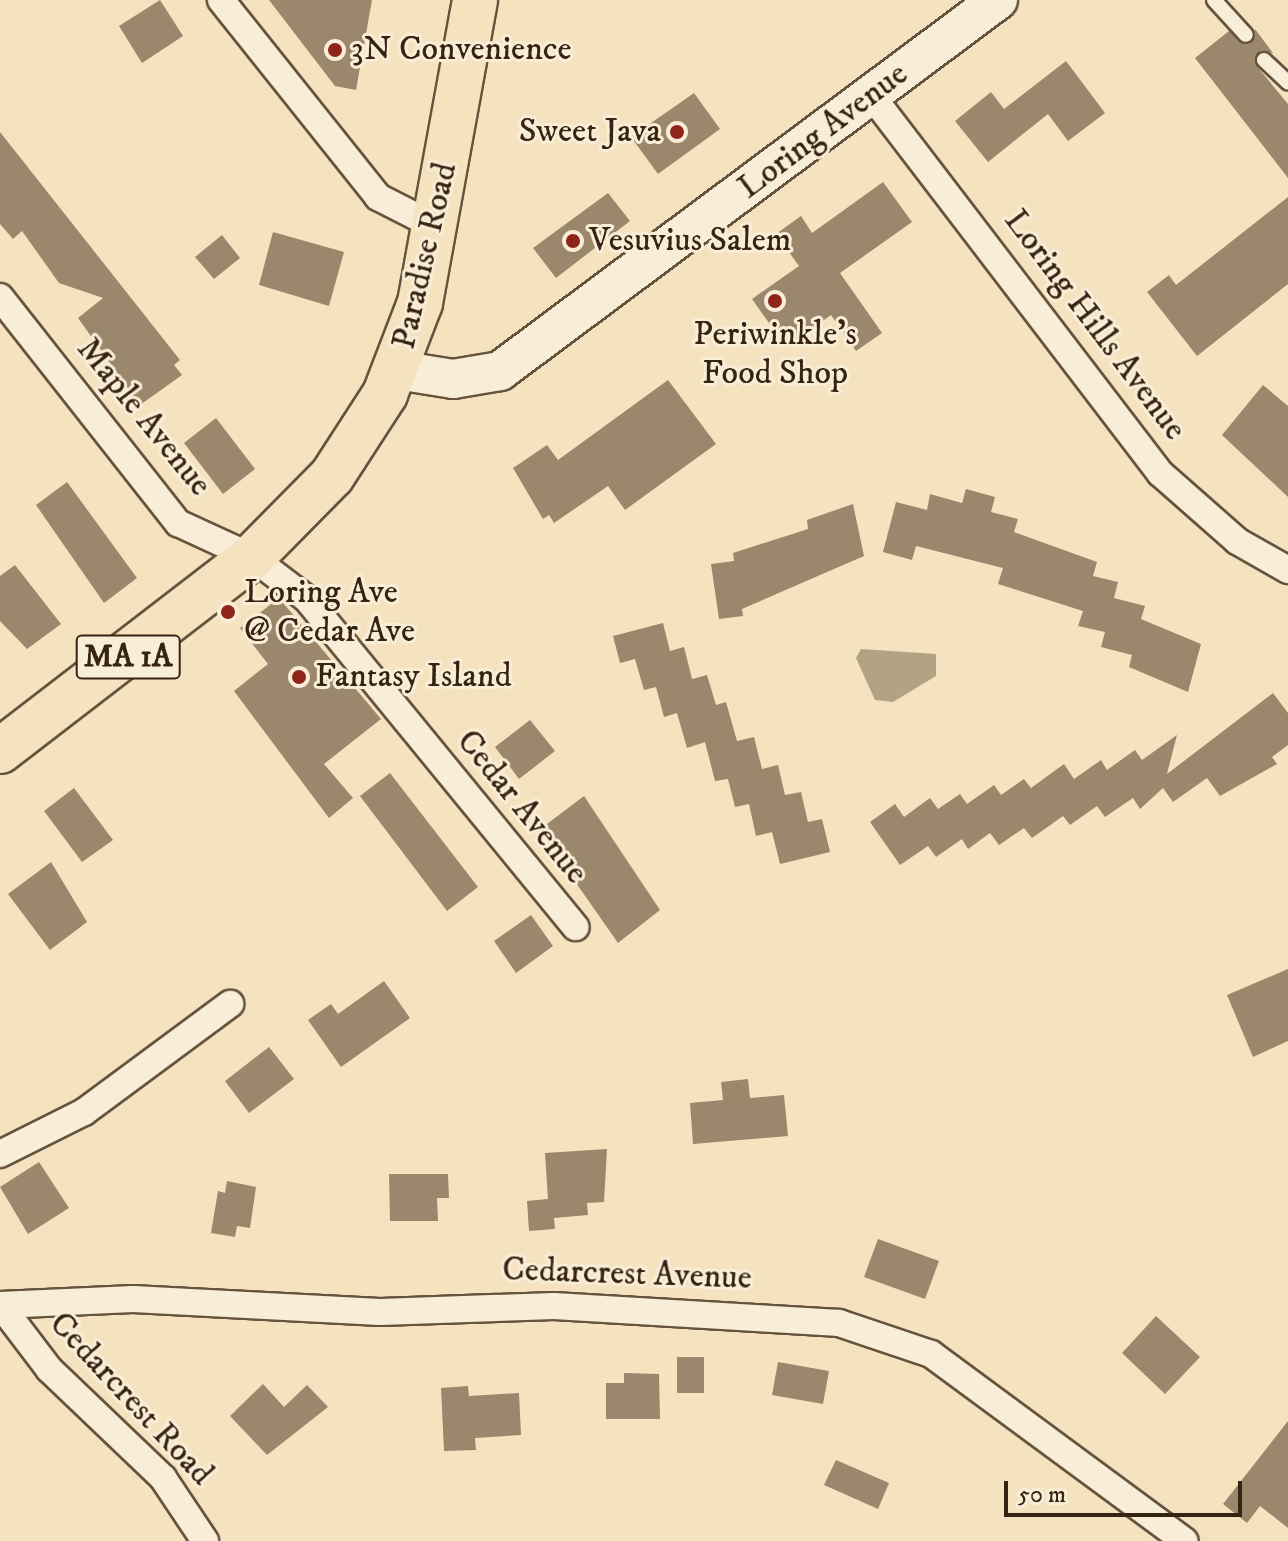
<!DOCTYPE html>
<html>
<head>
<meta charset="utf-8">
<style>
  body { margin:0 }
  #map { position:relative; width:1288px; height:1541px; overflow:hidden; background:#f5e3c0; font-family:"IM FELL DW Pica",serif }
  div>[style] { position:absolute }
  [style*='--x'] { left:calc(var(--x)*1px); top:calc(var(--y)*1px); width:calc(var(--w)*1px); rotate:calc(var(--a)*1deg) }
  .water>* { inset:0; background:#b4a285 }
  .building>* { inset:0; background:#9a876c }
  .roads { filter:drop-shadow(2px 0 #66533e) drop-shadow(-2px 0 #66533e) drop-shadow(0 2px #66533e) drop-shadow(0 -2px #66533e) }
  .service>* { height:14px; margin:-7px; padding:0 7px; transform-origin:7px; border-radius:7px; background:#f8edd6 }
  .minor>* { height:26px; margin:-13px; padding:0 13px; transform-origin:13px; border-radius:13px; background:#f8edd6 }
  .secondary>* { height:38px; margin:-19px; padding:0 19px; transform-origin:19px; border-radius:19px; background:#f8edd6 }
  .trunk>* { height:44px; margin:-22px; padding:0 22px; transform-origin:22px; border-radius:22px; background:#f5e3c0 }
  .dots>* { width:22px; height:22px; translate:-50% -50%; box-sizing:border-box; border:4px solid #f8edd6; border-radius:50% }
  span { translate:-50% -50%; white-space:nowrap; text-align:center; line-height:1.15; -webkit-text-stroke:6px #f8edd6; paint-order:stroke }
  .shield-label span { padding:2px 6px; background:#f8edd6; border:2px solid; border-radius:6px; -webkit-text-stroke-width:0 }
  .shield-label { font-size:32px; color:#372312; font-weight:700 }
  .poi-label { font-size:34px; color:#372312 }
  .left { translate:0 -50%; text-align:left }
  .right { translate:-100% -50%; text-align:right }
  .street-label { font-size:34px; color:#372312 }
  .scale { position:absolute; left:1004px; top:1481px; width:238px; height:36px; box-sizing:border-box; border:4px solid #372312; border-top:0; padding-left:10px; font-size:24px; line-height:28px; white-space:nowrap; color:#372312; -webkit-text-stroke:6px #f8edd6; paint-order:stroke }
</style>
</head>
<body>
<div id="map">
  <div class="water">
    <div style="clip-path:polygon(861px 649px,936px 654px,936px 676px,893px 702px,875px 700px,856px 658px)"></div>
  </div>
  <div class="building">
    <div style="clip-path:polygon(160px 0,183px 36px,142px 63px,119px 26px)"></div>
    <div style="clip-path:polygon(269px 0,372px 0,356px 90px,335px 86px)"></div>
    <div style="clip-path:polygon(1255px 29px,1273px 53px,1260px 51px,1255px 64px,1288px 104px,1288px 178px,1195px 58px,1229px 31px,1249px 44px)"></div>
    <div style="clip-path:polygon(1066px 61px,1105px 113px,1068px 141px,1048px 114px,988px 162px,955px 121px,991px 92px,1004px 109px)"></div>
    <div style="clip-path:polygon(694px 93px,720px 129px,658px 174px,631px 137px)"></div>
    <div style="clip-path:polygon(0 132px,180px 360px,174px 365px,182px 375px,140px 405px,78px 318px,103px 298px,59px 283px,22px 231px,13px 239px,0 224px)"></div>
    <div style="clip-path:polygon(883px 182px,912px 222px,840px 273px,882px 333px,856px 351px,831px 315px,786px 347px,752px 299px,799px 266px,776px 234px,801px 216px,812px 233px)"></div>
    <div style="clip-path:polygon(608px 193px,630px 221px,556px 278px,533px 248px)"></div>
    <div style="clip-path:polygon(1288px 197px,1288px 284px,1197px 356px,1147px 292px,1169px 275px,1176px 285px)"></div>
    <div style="clip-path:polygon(273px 232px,344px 252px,329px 306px,259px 285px)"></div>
    <div style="clip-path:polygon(222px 235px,240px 258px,214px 279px,195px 257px)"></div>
    <div style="clip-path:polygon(668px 380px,716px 444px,625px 510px,608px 486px,554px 523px,549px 515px,543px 519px,513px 468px,547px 445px,558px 460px)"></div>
    <div style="clip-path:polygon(1263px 385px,1288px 406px,1288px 497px,1222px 435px)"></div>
    <div style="clip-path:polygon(216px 418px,255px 469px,223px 494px,184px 443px)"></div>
    <div style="clip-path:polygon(67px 482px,137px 578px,104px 603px,36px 505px)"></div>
    <div style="clip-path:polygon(966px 489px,995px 497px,991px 512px,1018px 519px,1014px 532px,1097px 562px,1093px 576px,1118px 582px,1114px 598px,1145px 606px,1141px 619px,1201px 644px,1188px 692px,1129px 667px,1132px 655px,1101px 647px,1105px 632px,1078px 626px,1083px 611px,998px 584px,1003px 568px,916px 546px,912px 560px,883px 552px,896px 502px,927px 510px,930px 494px,962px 503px)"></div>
    <div style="clip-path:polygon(853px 504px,864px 556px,742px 609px,743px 616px,719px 619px,711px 564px,734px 561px,733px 553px,808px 529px,807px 520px)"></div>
    <div style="clip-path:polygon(15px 565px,61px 624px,27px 649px,0 621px,0 576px)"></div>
    <div style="clip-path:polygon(279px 598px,381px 719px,324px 764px,353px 798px,329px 818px,234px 691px,268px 664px,240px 628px)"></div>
    <div style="clip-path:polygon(663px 623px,670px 651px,684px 647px,692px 679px,707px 675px,716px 705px,726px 702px,737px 741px,754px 737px,762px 769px,778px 765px,785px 795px,801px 792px,808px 822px,822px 819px,830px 852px,780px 864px,772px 832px,756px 836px,749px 804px,735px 807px,728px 779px,715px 781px,705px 742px,687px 748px,677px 713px,664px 717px,656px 687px,644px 690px,635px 659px,620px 663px,613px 636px)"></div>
    <div style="clip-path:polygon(1273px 693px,1288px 713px,1288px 745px,1272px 757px,1277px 764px,1220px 796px,1207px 778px,1173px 802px,1163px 788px,1140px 809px,1133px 798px,1105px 817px,1097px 806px,1070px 825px,1063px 816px,1032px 838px,1024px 828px,999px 845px,990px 833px,968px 849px,962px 839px,936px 857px,928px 846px,900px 865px,870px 822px,895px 804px,904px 817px,930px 798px,938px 809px,960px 794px,967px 804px,994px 785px,1001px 795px,1024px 779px,1031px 788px,1064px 764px,1074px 779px,1101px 760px,1107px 770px,1135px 750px,1142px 760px,1177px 735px,1167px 774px)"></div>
    <div style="clip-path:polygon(530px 720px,555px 751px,519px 779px,495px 747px)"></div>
    <div style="clip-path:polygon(390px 773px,478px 887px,447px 911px,360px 796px)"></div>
    <div style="clip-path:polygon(74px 788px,113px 840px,82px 862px,44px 811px)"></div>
    <div style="clip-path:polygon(584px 796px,660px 910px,618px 943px,539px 830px)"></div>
    <div style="clip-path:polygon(51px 862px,87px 922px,50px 950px,8px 894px)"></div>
    <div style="clip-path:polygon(531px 915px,553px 946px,516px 973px,494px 941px)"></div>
    <div style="clip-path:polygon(1288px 969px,1288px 1041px,1253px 1057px,1227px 995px)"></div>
    <div style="clip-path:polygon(384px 981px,410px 1018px,341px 1067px,308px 1020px,331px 1004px,338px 1014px)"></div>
    <div style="clip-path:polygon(269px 1047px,294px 1079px,249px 1113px,225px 1081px)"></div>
    <div style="clip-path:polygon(748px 1079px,750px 1098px,784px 1095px,788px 1136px,693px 1144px,690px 1103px,723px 1100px,721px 1082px)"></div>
    <div style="clip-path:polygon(607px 1149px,604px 1202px,587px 1203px,588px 1215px,554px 1218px,555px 1229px,529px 1231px,527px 1201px,548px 1199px,545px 1153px)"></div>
    <div style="clip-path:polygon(39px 1162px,69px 1208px,28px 1234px,0 1187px)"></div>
    <div style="clip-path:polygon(389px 1174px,448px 1174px,449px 1198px,437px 1198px,438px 1221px,390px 1221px)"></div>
    <div style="clip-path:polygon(227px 1181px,256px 1187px,250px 1228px,237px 1226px,235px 1237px,211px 1233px,218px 1191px,225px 1193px)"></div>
    <div style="clip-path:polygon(878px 1239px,939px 1261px,925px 1299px,864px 1277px)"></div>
    <div style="clip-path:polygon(1156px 1316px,1200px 1357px,1165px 1394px,1122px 1353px)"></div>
    <div style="clip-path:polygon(677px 1357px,704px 1357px,704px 1393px,677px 1393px)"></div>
    <div style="clip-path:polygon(778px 1362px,829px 1371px,823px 1404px,772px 1395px)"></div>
    <div style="clip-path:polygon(624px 1373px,659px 1374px,660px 1419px,606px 1419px,606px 1383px,624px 1383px)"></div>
    <div style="clip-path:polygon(263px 1384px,284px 1407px,307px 1385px,328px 1407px,267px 1455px,230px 1416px)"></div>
    <div style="clip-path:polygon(468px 1386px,469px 1396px,519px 1393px,521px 1435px,475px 1438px,476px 1450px,444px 1451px,441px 1388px)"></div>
    <div style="clip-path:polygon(1288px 1421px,1288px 1528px,1260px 1506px,1247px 1523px,1223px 1504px)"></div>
    <div style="clip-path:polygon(836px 1460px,889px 1483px,878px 1509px,824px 1485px)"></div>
  </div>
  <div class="roads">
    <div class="service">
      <div style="--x:1214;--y:0;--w:47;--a:47.6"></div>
      <div style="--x:1264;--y:60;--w:33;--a:43"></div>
    </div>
    <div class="minor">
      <div style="--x:221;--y:0;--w:252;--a:51.4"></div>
      <div style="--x:378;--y:197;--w:66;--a:27"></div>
      <div style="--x:871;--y:95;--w:476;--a:52.6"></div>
      <div style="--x:1160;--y:473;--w:103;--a:41.4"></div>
      <div style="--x:1237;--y:541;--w:59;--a:29.6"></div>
      <div style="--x:0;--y:297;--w:288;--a:51.8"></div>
      <div style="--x:178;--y:523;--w:81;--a:24.7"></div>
      <div style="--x:252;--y:557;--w:69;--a:37.4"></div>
      <div style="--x:307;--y:599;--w:424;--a:50.7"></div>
      <div style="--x:0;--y:1154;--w:94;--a:-26.6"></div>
      <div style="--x:84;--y:1112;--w:182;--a:-36.5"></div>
      <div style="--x:0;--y:1305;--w:133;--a:-2.6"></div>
      <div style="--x:133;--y:1299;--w:247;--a:3"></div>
      <div style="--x:380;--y:1312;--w:174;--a:-2"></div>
      <div style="--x:554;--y:1306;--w:286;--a:3.4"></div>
      <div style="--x:839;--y:1323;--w:97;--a:18.6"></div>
      <div style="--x:931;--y:1354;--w:315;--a:36.4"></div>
      <div style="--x:2;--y:1307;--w:78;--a:52.8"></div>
      <div style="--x:49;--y:1369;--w:158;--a:43.7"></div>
      <div style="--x:163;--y:1478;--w:76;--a:56.3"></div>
    </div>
    <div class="secondary">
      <div style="--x:397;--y:370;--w:57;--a:9.1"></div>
      <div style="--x:453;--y:379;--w:48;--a:-9.7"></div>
      <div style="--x:500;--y:371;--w:621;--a:-36.69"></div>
    </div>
    <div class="trunk">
      <div style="--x:0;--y:751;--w:318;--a:-37.6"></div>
      <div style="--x:252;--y:557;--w:114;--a:-45.4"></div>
      <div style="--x:332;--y:476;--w:98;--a:-57.1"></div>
      <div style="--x:385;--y:394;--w:97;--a:-69"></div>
      <div style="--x:420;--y:303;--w:308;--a:-79.7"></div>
    </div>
  </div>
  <div class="dots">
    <div style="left:335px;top:50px;background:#8f2418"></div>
    <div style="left:677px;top:132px;background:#8f2418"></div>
    <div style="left:573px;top:241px;background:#8f2418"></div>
    <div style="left:775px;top:301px;background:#8f2418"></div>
    <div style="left:228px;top:612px;background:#8f2418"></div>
    <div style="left:299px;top:677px;background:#8f2418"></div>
  </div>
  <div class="shield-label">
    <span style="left:128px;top:657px">MA 1A</span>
  </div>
  <div class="poi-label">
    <span class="left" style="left:351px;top:50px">3N Convenience</span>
    <span class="right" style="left:661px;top:132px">Sweet Java</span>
    <span class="left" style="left:589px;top:241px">Vesuvius Salem</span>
    <span style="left:775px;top:354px">Periwinkle's<br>Food Shop</span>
    <span class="left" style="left:244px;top:612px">Loring Ave<br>@ Cedar Ave</span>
    <span class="left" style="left:315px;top:677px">Fantasy Island</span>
  </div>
  <div class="street-label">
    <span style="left:823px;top:131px;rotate:-37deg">Loring Avenue</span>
    <span style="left:425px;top:256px;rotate:-77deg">Paradise Road</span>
    <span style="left:1095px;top:325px;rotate:53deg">Loring Hills Avenue</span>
    <span style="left:144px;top:417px;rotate:51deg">Maple Avenue</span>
    <span style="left:522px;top:807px;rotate:51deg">Cedar Avenue</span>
    <span style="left:627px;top:1274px;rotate:2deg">Cedarcrest Avenue</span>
    <span style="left:131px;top:1399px;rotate:47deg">Cedarcrest Road</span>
  </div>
  <div class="scale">50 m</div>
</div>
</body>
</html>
